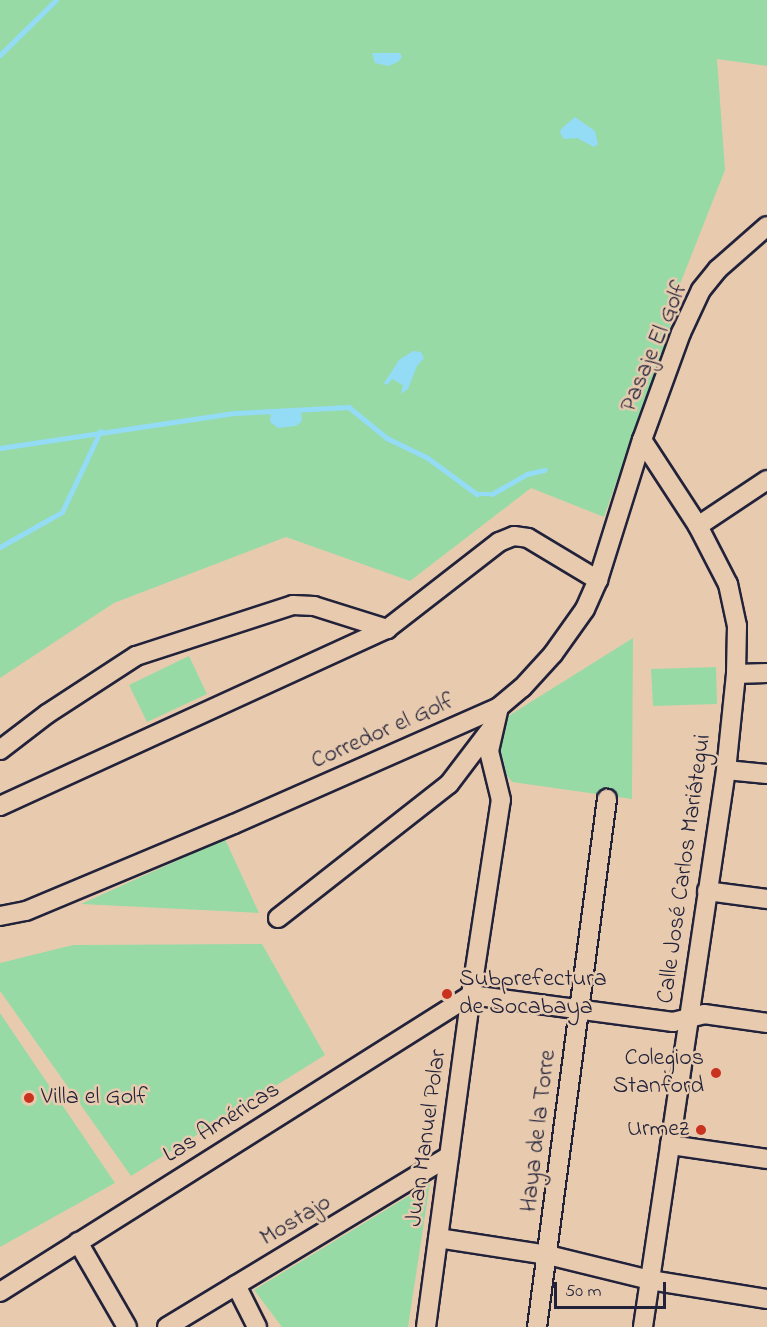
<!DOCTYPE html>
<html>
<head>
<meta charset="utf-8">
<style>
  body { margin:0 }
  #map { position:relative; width:767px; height:1327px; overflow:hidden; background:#e8cbaf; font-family:"Indie Flower",sans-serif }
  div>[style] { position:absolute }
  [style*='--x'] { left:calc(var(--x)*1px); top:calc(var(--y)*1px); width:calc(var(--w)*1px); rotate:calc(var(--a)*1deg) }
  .green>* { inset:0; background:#98daa5 }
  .water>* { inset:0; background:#94dbf6 }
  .stream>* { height:4.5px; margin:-2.25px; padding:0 2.25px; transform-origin:2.25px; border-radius:2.25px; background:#94dbf6 }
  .roads { filter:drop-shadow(2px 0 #22223b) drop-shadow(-2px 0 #22223b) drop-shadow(0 2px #22223b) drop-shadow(0 -2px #22223b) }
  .minor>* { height:18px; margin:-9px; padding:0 9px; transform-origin:9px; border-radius:9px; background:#e8cbaf }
  .dots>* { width:16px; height:16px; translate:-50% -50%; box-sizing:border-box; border:3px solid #e8cbaf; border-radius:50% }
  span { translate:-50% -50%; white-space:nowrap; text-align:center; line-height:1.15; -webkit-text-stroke:5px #e8cbaf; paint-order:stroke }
  .street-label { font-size:24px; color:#22223b }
  .poi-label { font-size:24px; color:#22223b }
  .left { translate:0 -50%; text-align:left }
  .right { translate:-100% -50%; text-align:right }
  .scale { position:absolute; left:554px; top:1282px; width:112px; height:27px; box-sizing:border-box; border:3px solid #22223b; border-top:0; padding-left:8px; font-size:18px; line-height:21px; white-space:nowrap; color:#22223b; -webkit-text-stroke:4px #e8cbaf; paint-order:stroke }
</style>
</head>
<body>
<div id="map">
  <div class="green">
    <div style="clip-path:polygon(0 0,767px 0,767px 66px,717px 59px,725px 170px,673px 302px,670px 330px,604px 517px,531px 488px,410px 581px,286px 537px,114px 603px,0 678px)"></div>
    <div style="clip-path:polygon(633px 638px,632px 799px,512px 782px,504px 772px,498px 757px,498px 739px,507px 717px)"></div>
    <div style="clip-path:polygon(189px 656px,207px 694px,147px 722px,129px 685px)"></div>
    <div style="clip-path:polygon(716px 667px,717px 704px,653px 706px,651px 669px)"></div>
    <div style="clip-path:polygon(225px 839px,259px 913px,81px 904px)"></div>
    <div style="clip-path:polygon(262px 944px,325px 1055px,131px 1176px,0 991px,0 963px,73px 945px)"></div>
    <div style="clip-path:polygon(0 1013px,115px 1183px,0 1247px)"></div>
    <div style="clip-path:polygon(430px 1183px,408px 1327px,282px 1327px,254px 1290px)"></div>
  </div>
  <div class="water">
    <div style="clip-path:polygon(372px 53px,400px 53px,402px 57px,398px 62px,388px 66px,375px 63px)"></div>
    <div style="clip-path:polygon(575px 117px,595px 131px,598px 144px,594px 147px,577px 138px,564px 139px,560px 133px,561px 129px)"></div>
    <div style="clip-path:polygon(413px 351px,421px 352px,424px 358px,417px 366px,408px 389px,401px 394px,403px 385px,392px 379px,387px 385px,384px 383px,399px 360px)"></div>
    <div style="clip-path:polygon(301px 409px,302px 421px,296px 426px,278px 428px,270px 422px,271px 411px)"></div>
  </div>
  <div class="stream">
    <div style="--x:0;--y:55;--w:78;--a:-44.5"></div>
    <div style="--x:0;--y:448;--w:238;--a:-8.5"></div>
    <div style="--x:235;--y:413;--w:114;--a:-3"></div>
    <div style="--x:349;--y:407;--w:49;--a:39.2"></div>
    <div style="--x:387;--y:438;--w:46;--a:26"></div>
    <div style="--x:428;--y:458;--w:61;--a:36.3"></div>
    <div style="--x:477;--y:494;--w:15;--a:0"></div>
    <div style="--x:492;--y:494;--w:40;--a:-29.7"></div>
    <div style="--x:527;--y:474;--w:18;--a:-13"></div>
    <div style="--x:0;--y:547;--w:71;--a:-29.4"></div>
    <div style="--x:62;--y:512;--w:89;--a:-64.6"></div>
  </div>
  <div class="roads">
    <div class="minor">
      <div style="--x:642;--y:440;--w:103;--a:56.9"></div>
      <div style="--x:698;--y:526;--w:65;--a:62.7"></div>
      <div style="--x:728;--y:584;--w:43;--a:77.9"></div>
      <div style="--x:737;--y:626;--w:48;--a:91.2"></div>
      <div style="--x:736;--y:674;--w:97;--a:95.9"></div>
      <div style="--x:726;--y:770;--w:563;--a:98.48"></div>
      <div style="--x:698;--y:526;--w:83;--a:-33.7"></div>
      <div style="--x:736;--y:674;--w:31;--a:-2"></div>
      <div style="--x:0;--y:750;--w:59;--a:-37.5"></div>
      <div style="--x:47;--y:714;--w:106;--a:-33.1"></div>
      <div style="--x:136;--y:656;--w:165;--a:-18"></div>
      <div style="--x:293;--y:605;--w:21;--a:3"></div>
      <div style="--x:314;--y:606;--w:77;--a:17.5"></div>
      <div style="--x:726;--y:770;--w:41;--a:5.6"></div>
      <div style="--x:0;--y:806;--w:426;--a:-24.6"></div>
      <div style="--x:387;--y:629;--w:142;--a:-37.8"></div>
      <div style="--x:499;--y:542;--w:16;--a:-22"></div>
      <div style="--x:514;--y:536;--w:14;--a:8"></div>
      <div style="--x:528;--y:538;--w:82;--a:31"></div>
      <div style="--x:707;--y:891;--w:61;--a:7.6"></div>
      <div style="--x:0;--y:916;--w:26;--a:-11"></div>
      <div style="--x:26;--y:911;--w:225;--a:-22.7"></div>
      <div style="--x:234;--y:824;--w:290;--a:-23.8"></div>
      <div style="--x:499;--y:707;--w:30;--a:-40"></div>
      <div style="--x:522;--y:688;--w:46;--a:-47.6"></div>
      <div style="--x:553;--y:654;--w:55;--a:-54.6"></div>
      <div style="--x:585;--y:609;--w:32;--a:-66"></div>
      <div style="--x:598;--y:580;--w:147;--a:-72.6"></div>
      <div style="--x:642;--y:440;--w:114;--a:-70"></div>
      <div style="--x:681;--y:333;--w:47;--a:-65.1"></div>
      <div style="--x:701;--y:290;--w:27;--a:-51"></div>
      <div style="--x:718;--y:269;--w:65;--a:-41.3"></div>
      <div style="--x:278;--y:918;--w:217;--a:-38.1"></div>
      <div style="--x:449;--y:784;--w:73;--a:-52.8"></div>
      <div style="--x:471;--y:995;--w:204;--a:7.6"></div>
      <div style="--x:673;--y:1022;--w:32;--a:-14"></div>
      <div style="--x:704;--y:1014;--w:64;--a:8.1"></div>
      <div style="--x:670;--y:1145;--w:98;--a:8.2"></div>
      <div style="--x:438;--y:1238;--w:111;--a:8.8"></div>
      <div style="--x:548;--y:1255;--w:105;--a:13.8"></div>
      <div style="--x:650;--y:1280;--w:119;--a:9.2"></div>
      <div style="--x:78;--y:1242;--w:98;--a:60"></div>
      <div style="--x:236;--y:1285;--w:47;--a:63.4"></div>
      <div style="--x:0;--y:1292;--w:557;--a:-32.23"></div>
      <div style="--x:167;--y:1327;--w:330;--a:-31.2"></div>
      <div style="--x:426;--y:1327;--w:335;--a:-82.3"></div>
      <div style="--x:471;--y:995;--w:197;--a:-81.3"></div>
      <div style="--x:501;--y:800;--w:50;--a:-103.8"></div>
      <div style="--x:489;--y:751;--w:45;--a:-77.2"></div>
      <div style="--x:537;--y:1327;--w:533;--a:-82.45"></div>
    </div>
  </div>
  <div class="dots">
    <div style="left:447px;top:994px;background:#c8321e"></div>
    <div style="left:716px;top:1073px;background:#c8321e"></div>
    <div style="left:29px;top:1098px;background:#c8321e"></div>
    <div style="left:701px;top:1130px;background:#c8321e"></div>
  </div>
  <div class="street-label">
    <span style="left:655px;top:347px;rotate:-67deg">Pasaje El Golf</span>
    <span style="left:383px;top:732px;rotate:-24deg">Corredor el Golf</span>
    <span style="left:685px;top:869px;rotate:-82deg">Calle José Carlos Mariátegui</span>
    <span style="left:222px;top:1123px;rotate:-32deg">Las Américas</span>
    <span style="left:539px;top:1131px;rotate:-83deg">Haya de la Torre</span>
    <span style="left:427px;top:1138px;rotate:-82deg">Juan Manuel Polar</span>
    <span style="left:296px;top:1221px;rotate:-31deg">Mostajo</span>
  </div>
  <div class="poi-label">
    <span class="left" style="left:459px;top:994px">Subprefectura<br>de Socabaya</span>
    <span class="right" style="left:704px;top:1073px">Colegios<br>Stanford</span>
    <span class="left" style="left:41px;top:1098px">Villa el Golf</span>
    <span class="right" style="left:689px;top:1130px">Urmez</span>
  </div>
  <div class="scale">50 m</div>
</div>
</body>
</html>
